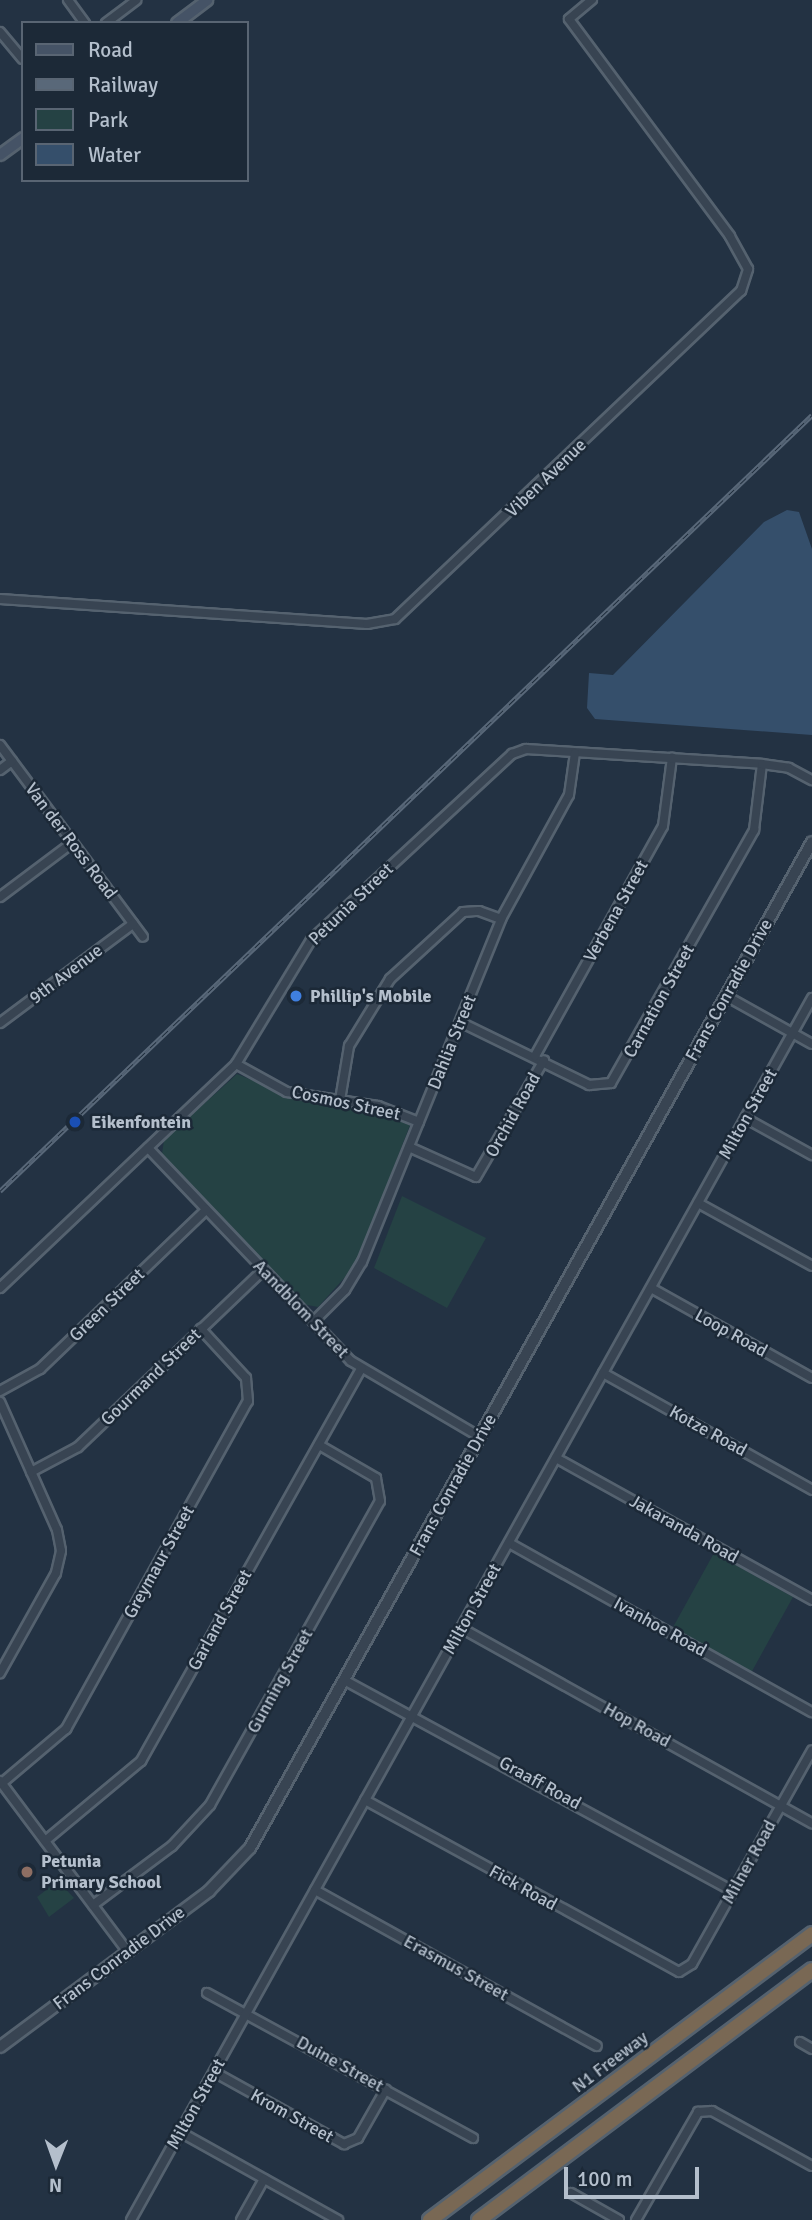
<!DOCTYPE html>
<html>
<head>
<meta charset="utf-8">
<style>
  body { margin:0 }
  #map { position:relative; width:812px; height:2220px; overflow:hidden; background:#233243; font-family:Signika,sans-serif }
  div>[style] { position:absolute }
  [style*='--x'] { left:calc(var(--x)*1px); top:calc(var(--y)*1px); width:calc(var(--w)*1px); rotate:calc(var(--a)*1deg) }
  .green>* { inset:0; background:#254244 }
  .water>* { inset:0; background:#354f6b }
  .roads { filter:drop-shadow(2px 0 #55626f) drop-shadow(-2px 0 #55626f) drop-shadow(0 2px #55626f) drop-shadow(0 -2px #55626f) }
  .minor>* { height:8px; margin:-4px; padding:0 4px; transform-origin:4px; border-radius:4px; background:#384452 }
  .tertiary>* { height:10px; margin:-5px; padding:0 5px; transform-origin:5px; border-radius:5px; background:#384452 }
  .secondary>* { height:10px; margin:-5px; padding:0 5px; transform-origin:5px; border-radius:5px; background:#455366 }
  .motorway>* { height:14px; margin:-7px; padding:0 7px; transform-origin:7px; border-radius:7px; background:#796854 }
  .rail>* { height:5px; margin-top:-2.5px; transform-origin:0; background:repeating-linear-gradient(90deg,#1c2937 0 8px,#596879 0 16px); box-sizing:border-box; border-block:2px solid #596879 }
  .dots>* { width:19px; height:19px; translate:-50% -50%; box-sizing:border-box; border:4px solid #1c2937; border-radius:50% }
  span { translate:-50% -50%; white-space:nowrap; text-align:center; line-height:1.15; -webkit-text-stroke:5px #1c2937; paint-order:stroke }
  .street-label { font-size:18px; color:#b4bfcc }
  .poi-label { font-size:18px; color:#b4bfcc; font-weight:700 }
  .left { translate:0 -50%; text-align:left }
  .legend { position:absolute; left:21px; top:21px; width:228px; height:161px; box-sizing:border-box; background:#1c2937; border:2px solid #596573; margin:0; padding:9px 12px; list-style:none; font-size:21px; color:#b4bfcc }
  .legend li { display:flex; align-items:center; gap:14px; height:35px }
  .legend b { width:35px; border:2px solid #596573 }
  .north { position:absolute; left:21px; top:2129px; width:70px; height:70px; -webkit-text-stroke:5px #1c2937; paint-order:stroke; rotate:181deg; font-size:19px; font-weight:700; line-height:28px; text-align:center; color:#b4bfcc }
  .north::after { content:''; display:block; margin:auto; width:24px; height:32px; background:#b4bfcc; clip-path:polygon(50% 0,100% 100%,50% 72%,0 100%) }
  .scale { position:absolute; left:564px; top:2167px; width:135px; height:32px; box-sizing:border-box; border:4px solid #b4bfcc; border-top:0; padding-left:9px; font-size:21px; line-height:24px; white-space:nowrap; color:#b4bfcc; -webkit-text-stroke:5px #1c2937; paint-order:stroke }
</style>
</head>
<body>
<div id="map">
  <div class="green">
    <div style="clip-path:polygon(237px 1074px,295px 1098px,390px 1114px,410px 1125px,356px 1265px,318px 1307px,302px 1304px,162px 1154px,164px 1140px)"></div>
    <div style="clip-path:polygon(402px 1196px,486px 1238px,447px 1308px,374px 1268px)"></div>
    <div style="clip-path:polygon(714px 1553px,793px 1597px,751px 1673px,672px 1629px)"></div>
    <div style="clip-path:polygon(58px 1881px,74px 1898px,49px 1917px,37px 1897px)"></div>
  </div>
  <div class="water">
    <div style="clip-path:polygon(787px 510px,799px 512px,812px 549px,812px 735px,595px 719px,587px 708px,589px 673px,613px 675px,764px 522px)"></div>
  </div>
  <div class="roads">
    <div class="minor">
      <div style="--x:68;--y:0;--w:29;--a:54"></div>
      <div style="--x:106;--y:23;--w:38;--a:-37"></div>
      <div style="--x:0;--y:32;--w:35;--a:50"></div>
      <div style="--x:0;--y:599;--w:368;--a:3.9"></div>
      <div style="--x:367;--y:624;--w:28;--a:-10"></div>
      <div style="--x:395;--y:619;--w:477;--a:-43.5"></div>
      <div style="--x:741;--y:291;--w:23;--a:-72"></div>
      <div style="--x:748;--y:269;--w:38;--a:-119"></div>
      <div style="--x:730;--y:236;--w:270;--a:-126.6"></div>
      <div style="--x:569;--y:19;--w:30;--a:-40"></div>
      <div style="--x:0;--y:745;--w:239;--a:53.3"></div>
      <div style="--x:0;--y:770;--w:15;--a:-37"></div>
      <div style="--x:0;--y:897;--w:90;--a:-36.9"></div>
      <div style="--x:726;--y:996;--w:98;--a:29.2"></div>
      <div style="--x:460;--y:1022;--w:144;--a:26"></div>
      <div style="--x:589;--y:1085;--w:22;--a:-5"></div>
      <div style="--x:611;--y:1083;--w:291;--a:-60.5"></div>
      <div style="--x:754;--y:830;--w:66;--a:-83.1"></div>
      <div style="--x:0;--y:1023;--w:166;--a:-36.7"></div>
      <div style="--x:535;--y:1056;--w:263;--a:-60.9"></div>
      <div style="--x:663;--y:826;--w:69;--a:-82.5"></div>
      <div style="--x:236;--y:1064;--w:58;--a:28.8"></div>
      <div style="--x:287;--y:1092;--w:92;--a:8.7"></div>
      <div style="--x:378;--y:1106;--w:44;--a:21.3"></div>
      <div style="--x:340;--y:1100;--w:55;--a:-80.5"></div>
      <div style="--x:349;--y:1046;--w:79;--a:-58.5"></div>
      <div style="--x:390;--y:979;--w:99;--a:-42.5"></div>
      <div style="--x:463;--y:912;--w:16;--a:-4"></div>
      <div style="--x:479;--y:911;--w:23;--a:20"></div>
      <div style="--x:745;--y:1118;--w:77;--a:28.9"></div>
      <div style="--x:409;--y:1147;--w:73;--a:24.1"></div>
      <div style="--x:476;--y:1177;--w:135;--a:-59.8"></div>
      <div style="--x:148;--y:1148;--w:294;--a:46.4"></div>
      <div style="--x:351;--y:1361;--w:150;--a:30.5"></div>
      <div style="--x:698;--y:1203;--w:130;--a:28.9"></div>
      <div style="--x:0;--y:1288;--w:325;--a:-43.5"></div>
      <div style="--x:236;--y:1064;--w:145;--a:-58.8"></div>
      <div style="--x:311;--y:940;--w:274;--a:-42.8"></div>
      <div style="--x:512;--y:754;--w:15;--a:-20"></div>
      <div style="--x:526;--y:749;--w:236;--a:3.6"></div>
      <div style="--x:762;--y:764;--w:27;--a:8"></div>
      <div style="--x:789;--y:768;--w:26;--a:28"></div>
      <div style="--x:651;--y:1288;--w:184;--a:29.2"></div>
      <div style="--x:313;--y:1322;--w:45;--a:-45"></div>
      <div style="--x:345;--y:1290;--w:33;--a:-59"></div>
      <div style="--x:362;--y:1262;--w:370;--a:-67.9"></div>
      <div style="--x:501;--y:919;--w:141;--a:-61.3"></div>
      <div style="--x:569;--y:795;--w:42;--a:-81.9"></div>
      <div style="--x:603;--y:1373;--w:240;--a:29.2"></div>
      <div style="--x:0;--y:1391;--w:46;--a:-28.8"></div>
      <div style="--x:40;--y:1369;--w:230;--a:-43.8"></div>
      <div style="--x:0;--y:1402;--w:140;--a:66"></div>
      <div style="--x:57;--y:1530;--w:21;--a:79"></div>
      <div style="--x:61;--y:1551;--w:23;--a:103"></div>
      <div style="--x:56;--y:1573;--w:115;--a:119.2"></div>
      <div style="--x:556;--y:1458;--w:293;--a:29"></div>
      <div style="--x:31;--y:1472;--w:53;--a:-28"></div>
      <div style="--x:78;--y:1447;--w:256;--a:-43.7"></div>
      <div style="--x:509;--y:1543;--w:347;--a:29.2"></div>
      <div style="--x:461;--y:1628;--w:402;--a:29.1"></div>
      <div style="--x:344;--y:1680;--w:443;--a:28.5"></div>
      <div style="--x:0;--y:1781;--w:214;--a:53.2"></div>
      <div style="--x:2;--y:1783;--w:84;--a:-40.2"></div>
      <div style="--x:66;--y:1729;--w:375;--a:-61"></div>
      <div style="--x:248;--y:1401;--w:23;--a:-95"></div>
      <div style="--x:246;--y:1378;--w:67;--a:-132.6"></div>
      <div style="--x:365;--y:1800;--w:358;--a:28.7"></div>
      <div style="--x:679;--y:1972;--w:15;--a:-32"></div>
      <div style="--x:692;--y:1964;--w:245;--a:-60.7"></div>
      <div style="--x:45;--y:1841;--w:125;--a:-39.8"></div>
      <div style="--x:141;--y:1761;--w:450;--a:-60.7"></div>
      <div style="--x:315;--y:1890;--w:322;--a:29"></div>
      <div style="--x:93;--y:1905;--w:99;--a:-36.8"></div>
      <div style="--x:172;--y:1846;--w:56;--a:-47.2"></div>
      <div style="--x:210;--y:1805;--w:348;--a:-60.8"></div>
      <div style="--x:380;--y:1501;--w:23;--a:-100"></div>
      <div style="--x:376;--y:1478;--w:66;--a:-149.9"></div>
      <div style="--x:207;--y:1993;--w:303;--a:28.6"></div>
      <div style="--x:800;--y:2042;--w:14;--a:30"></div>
      <div style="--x:214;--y:2072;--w:149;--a:29"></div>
      <div style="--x:344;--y:2144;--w:15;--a:-23"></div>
      <div style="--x:358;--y:2138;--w:56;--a:-60.3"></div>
      <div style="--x:180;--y:2132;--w:181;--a:29.1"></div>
      <div style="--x:571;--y:2193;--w:55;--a:29.4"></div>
      <div style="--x:131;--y:2220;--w:1399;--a:-60.87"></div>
      <div style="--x:241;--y:2220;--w:47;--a:-60.7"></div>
      <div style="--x:636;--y:2220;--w:125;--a:-60.1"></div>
      <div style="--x:698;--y:2112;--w:14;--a:-4"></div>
      <div style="--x:712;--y:2111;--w:114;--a:28.8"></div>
    </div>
    <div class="tertiary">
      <div style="--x:0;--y:2047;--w:261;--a:-36.7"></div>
      <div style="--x:209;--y:1891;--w:59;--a:-46.4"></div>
      <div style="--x:250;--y:1848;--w:1152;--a:-60.81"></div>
    </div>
    <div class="secondary">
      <div style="--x:177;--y:23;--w:38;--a:-37"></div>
      <div style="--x:0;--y:155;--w:29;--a:-36"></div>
    </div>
    <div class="motorway">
      <div style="--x:430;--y:2220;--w:477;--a:-36.8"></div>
      <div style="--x:479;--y:2220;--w:416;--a:-36.9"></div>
    </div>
  </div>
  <div class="rail">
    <div style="--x:0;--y:1191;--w:1123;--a:-43.7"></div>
  </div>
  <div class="dots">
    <div style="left:296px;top:996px;background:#3f7fe0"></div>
    <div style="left:75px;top:1122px;background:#1a4fb4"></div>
    <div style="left:27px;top:1872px;background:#8d6e63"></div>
  </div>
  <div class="street-label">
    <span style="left:546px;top:478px;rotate:-44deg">Viben Avenue</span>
    <span style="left:71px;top:841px;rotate:53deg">Van der Ross Road</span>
    <span style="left:351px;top:904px;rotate:-44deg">Petunia Street</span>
    <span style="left:616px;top:911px;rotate:-61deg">Verbena Street</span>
    <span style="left:66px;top:974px;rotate:-37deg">9th Avenue</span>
    <span style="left:729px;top:990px;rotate:-61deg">Frans Conradie Drive</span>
    <span style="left:659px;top:1001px;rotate:-61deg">Carnation Street</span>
    <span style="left:452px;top:1042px;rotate:-68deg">Dahlia Street</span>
    <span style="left:346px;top:1103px;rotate:12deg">Cosmos Street</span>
    <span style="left:748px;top:1114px;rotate:-61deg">Milton Street</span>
    <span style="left:513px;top:1115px;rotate:-61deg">Orchid Road</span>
    <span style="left:107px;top:1305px;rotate:-44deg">Green Street</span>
    <span style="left:301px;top:1309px;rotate:46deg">Aandblom Street</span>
    <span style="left:731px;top:1333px;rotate:29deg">Loop Road</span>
    <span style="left:151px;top:1377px;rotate:-44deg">Gourmand Street</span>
    <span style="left:708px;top:1431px;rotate:29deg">Kotze Road</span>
    <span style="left:453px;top:1485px;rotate:-61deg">Frans Conradie Drive</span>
    <span style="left:684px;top:1529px;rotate:29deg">Jakaranda Road</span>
    <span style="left:159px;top:1562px;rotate:-61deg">Greymaur Street</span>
    <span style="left:472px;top:1609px;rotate:-61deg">Milton Street</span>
    <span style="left:220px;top:1620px;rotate:-61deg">Garland Street</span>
    <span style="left:660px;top:1627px;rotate:29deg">Ivanhoe Road</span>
    <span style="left:280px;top:1681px;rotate:-61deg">Gunning Street</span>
    <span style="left:637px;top:1725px;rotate:29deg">Hop Road</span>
    <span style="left:540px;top:1783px;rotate:29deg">Graaff Road</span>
    <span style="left:749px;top:1862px;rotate:-61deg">Milner Road</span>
    <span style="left:523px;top:1888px;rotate:29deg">Fick Road</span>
    <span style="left:119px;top:1958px;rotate:-37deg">Frans Conradie Drive</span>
    <span style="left:456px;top:1968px;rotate:29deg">Erasmus Street</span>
    <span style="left:610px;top:2062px;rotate:-37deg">N1 Freeway</span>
    <span style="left:340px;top:2064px;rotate:29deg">Duine Street</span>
    <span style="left:196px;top:2104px;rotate:-61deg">Milton Street</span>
    <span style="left:292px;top:2116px;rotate:29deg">Krom Street</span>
  </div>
  <div class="poi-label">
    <span class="left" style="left:310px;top:996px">Phillip's Mobile</span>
    <span class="left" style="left:91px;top:1122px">Eikenfontein</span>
    <span class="left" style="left:41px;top:1872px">Petunia<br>Primary School</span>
  </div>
  <ul class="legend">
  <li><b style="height:9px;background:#455366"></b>Road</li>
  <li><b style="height:9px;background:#596879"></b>Railway</li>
  <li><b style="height:19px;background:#254244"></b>Park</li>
  <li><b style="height:19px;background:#354f6b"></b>Water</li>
  </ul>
  <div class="north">N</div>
  <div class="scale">100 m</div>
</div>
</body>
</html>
